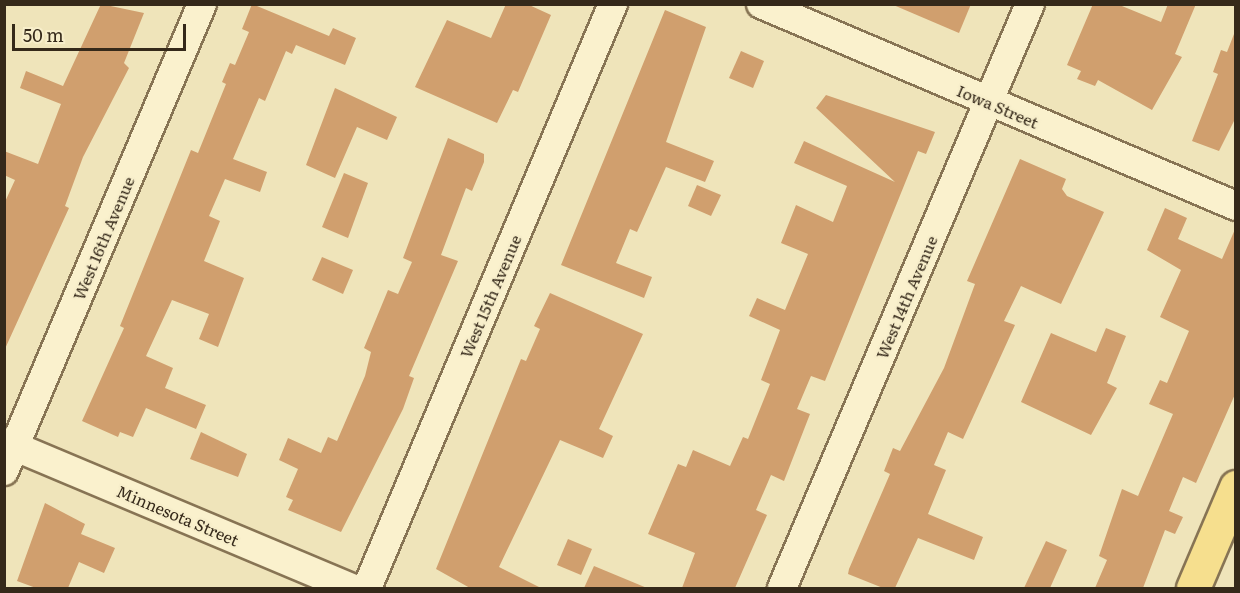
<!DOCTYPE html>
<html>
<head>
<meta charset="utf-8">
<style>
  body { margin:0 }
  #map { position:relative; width:1240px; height:593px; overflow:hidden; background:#efe4ba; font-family:Literata,serif }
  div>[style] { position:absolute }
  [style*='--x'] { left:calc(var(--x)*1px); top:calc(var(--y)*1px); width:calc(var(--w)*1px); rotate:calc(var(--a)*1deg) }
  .building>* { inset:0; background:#d09f6e }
  .roads { filter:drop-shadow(2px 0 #877454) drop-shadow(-2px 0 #877454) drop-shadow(0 2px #877454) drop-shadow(0 -2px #877454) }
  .minor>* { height:28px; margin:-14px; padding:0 14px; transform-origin:14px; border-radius:14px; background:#faf1cd }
  .major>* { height:33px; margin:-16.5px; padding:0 16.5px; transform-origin:16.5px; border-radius:16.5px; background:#f6df8e }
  span { translate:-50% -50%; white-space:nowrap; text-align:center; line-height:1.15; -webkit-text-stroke:4.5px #f7eeca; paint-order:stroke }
  .street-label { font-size:16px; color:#35291a }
  .frame { position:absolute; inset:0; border:6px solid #35291a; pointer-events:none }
  .scale { position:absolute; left:12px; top:24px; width:174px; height:27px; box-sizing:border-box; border:3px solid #35291a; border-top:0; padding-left:8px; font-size:18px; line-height:21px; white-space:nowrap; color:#35291a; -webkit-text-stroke:4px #f7eeca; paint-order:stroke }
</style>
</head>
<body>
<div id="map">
  <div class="building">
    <div style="clip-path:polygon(101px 4px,144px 13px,124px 63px,129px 68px,83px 157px,65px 206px,69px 208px,4px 351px,4px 204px,15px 180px,4px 175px,4px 151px,38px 164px,61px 104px,20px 88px,26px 71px,63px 86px)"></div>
    <div style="clip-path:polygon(252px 4px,329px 36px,333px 28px,356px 38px,345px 65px,296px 45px,292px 54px,286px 51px,265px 101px,259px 98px,233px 159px,267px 172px,260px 192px,225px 179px,209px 216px,220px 221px,204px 261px,244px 278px,218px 347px,199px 339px,209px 314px,172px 300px,146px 356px,173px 368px,165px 388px,206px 405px,196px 429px,146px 408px,133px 437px,120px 432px,118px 437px,82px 421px,124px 328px,120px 326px,191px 150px,198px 153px,226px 84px,222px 82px,230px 63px,235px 65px,249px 32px,242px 29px)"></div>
    <div style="clip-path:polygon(506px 4px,527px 4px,551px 15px,518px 92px,513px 90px,497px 123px,415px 87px,447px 20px,491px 38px)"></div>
    <div style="clip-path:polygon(891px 4px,971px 4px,959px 33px)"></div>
    <div style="clip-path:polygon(1093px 4px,1117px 4px,1161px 22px,1168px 4px,1196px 4px,1175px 54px,1182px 57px,1152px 110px,1098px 80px,1095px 86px,1077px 79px,1081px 71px,1067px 65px)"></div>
    <div style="clip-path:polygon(665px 10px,706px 27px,666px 142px,714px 161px,705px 182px,666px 167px,637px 232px,630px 229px,616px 263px,652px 277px,644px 298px,561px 265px)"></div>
    <div style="clip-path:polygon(1234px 34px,1236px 117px,1219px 151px,1192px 141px,1218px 74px,1213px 72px,1221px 50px,1227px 52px)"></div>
    <div style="clip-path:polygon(741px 51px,764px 61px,753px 88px,729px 78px)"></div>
    <div style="clip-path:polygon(335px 88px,397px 117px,387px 140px,357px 127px,335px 178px,306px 165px)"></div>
    <div style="clip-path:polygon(826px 95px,935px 132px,926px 154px,918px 151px,825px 381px,811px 376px,797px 409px,810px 414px,784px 481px,771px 475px,756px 510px,767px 515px,735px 588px,682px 588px,695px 553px,648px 534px,678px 464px,686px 467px,693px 450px,730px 466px,743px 437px,748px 439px,770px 384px,761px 380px,780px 330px,749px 316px,757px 298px,785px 310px,808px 254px,781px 243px,796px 205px,833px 222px,847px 186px,794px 163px,804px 141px,895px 182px,816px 108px)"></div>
    <div style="clip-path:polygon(448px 138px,484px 154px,484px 162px,472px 191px,466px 188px,441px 255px,458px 261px,409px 376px,414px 378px,403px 409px,341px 532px,288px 510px,293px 500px,286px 497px,298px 469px,279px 460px,288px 438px,321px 453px,328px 437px,337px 441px,365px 376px,371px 352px,364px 348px,388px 290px,398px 294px,412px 262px,403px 258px)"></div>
    <div style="clip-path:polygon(1020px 159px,1066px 179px,1062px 189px,1067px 196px,1104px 212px,1061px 304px,1021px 286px,1004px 321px,1015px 325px,963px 439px,948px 432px,934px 465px,946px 470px,928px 514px,983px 537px,974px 560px,918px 538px,895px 588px,883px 588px,848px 574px,849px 569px,890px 474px,884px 471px,893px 448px,900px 451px,944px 368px,975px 284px,967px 281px)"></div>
    <div style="clip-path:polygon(344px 173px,368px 183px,348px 238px,322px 227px)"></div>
    <div style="clip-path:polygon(697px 185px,721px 195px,711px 216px,688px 206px)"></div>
    <div style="clip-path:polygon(1165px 208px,1187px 218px,1178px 239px,1222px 259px,1236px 227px,1236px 392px,1196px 483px,1183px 477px,1169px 511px,1183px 517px,1175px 534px,1165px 530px,1143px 588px,1095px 588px,1107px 560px,1099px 556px,1122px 489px,1138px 496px,1173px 414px,1149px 404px,1160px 380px,1167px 383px,1189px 331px,1160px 317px,1181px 270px,1147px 250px)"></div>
    <div style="clip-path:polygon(322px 257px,353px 270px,343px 294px,312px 280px)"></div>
    <div style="clip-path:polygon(550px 293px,643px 334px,599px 429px,613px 436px,603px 458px,560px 440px,499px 567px,541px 588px,470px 588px,436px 569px,521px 359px,526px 361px,540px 329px,534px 326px)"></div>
    <div style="clip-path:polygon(1106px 328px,1126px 336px,1107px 383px,1117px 388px,1091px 435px,1021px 402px,1051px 333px,1096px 352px)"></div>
    <div style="clip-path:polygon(201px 432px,247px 454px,238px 477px,190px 459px)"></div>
    <div style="clip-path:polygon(45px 503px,85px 524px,81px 534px,115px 548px,104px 573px,79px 562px,68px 588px,36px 588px,17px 581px)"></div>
    <div style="clip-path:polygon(568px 539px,592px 549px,581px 575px,557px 565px)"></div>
    <div style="clip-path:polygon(1046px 541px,1067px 550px,1050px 588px,1024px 588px)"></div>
    <div style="clip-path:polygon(594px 566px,647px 588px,584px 588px)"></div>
  </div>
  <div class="roads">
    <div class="minor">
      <div style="--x:761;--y:4;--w:516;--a:23.04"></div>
      <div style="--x:4;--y:442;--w:377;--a:22.8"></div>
      <div style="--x:4;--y:471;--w:507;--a:-67.02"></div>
      <div style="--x:367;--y:588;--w:634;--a:-67.16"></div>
      <div style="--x:782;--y:588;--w:634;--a:-66.99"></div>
    </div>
    <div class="major">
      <div style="--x:1193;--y:588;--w:110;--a:-66.9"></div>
    </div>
  </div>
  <div class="street-label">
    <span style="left:998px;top:106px;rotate:23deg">Iowa Street</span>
    <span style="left:103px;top:238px;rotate:-67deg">West 16th Avenue</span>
    <span style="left:490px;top:296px;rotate:-67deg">West 15th Avenue</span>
    <span style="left:906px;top:297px;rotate:-67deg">West 14th Avenue</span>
    <span style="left:178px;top:515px;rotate:23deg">Minnesota Street</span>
  </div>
  <div class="frame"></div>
  <div class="scale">50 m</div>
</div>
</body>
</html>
